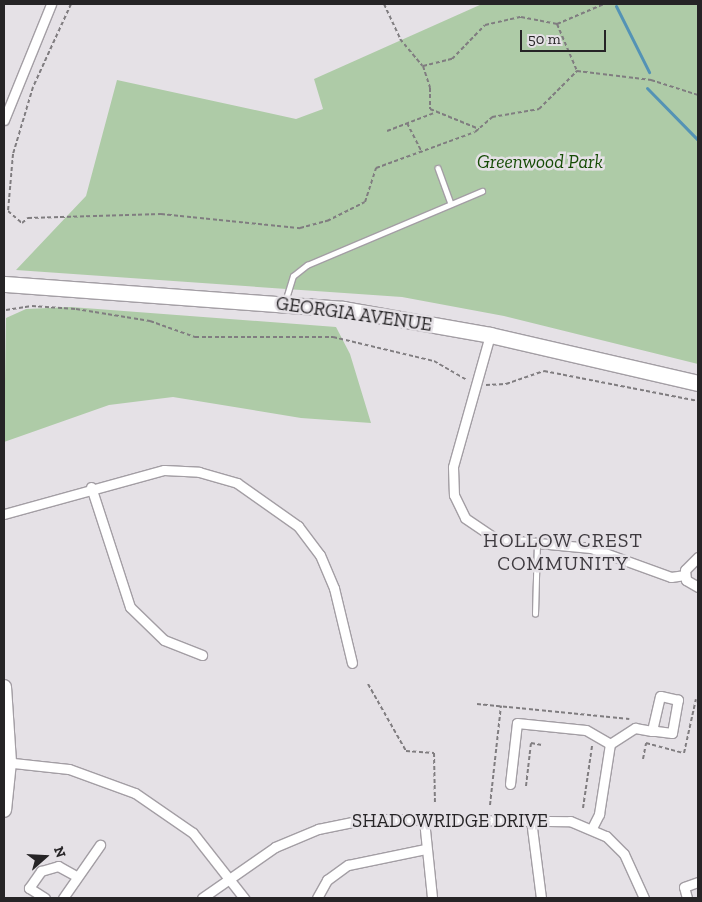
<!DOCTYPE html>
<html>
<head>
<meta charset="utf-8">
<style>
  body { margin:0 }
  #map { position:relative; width:702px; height:902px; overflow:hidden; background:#e5e1e6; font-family:"Zilla Slab",serif }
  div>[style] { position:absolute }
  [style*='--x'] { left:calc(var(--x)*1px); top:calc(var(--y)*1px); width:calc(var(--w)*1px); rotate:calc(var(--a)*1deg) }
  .green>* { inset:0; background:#aecba7 }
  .stream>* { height:3px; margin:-1.5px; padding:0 1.5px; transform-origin:1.5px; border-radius:1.5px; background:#5493b5 }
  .path>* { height:2px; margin-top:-1px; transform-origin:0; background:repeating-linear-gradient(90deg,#807d80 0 4px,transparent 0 6.5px) }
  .roads { filter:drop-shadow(1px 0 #a39ea4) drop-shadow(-1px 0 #a39ea4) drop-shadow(0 1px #a39ea4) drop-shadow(0 -1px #a39ea4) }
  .lane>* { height:4.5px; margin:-2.25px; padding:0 2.25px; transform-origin:2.25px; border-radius:2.25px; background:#fff }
  .street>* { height:9px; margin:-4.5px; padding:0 4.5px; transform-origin:4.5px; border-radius:4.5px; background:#fff }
  .secondary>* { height:14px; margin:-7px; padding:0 7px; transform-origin:7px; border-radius:7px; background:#fff }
  .primary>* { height:15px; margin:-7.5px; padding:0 7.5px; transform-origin:7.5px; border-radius:7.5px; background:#fff }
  span { translate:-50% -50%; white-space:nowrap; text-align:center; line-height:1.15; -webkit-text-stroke:5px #e5e1e6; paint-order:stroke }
  .park-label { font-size:19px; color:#164c06; font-style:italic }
  .street-label { font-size:19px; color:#262426 }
  .neighbourhood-label { font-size:20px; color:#3e3a3f; letter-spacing:1px }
  .frame { position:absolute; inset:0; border:5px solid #262426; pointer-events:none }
  .north { position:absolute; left:20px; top:832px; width:50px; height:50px; -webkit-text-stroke:4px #e5e1e6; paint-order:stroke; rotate:71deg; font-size:14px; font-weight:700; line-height:20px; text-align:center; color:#262426 }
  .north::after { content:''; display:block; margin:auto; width:18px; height:22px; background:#262426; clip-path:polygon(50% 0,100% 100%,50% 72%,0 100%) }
  .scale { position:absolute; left:520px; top:30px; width:86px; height:22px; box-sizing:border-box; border:2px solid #262426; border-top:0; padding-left:6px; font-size:15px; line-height:18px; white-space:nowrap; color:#262426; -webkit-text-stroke:4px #e5e1e6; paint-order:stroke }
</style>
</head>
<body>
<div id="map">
  <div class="green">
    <div style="clip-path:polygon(482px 4px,698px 4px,698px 364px,504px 316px,402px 297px,16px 270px,86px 196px,117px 80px,296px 119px,323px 109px,314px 79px)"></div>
    <div style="clip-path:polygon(71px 307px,336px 327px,350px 354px,371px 423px,301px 418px,173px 397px,109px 405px,4px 442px,6px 318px,26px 309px)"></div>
  </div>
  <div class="stream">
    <div style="--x:616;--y:6;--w:74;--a:63.4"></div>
    <div style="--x:647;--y:88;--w:73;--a:45.6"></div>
  </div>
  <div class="path">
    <div style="--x:71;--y:4;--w:91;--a:114.6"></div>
    <div style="--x:33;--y:87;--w:70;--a:106.6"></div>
    <div style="--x:13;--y:154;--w:57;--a:95"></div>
    <div style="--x:8;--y:211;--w:18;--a:41"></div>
    <div style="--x:22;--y:223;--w:8;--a:-40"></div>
    <div style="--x:28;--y:218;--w:133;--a:-1.7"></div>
    <div style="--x:161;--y:214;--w:140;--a:5.8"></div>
    <div style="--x:300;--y:228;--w:28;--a:-15"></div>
    <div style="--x:327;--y:221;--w:42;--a:-26.6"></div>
    <div style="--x:365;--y:202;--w:36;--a:-72"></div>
    <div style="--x:376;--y:168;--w:105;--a:-20"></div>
    <div style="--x:475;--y:132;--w:23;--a:-41"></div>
    <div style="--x:492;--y:117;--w:48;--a:-9.7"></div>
    <div style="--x:539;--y:109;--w:54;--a:-45"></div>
    <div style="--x:577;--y:71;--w:75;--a:6.9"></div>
    <div style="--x:651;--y:80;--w:49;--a:17.7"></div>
    <div style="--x:384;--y:4;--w:38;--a:65"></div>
    <div style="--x:400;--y:39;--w:35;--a:50"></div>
    <div style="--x:423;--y:66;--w:23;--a:72"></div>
    <div style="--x:430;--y:88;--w:21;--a:90"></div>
    <div style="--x:430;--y:109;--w:53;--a:22.2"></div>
    <div style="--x:557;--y:24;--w:51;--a:-23.1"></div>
    <div style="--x:423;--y:66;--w:30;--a:-14"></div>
    <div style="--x:452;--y:59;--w:47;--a:-45.9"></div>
    <div style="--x:485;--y:25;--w:37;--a:-13"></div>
    <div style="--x:521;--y:17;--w:37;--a:11"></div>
    <div style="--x:557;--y:24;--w:51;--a:66.9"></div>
    <div style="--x:407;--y:123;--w:33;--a:63"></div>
    <div style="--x:387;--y:131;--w:50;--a:-21"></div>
    <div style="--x:6;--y:310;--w:26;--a:-9"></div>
    <div style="--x:32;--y:306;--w:44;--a:3.9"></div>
    <div style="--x:76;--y:309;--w:75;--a:9.2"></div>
    <div style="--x:150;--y:321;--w:48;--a:19.6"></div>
    <div style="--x:195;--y:337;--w:138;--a:0"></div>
    <div style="--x:333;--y:337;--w:104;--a:13.4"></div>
    <div style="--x:434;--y:361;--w:38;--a:30"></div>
    <div style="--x:486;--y:385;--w:20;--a:-3"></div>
    <div style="--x:506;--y:384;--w:40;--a:-18.9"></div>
    <div style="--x:544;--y:371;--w:157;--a:11"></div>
    <div style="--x:368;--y:684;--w:77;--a:60.4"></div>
    <div style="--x:406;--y:751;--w:28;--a:4"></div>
    <div style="--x:434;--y:753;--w:51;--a:88.9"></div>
    <div style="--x:477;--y:704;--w:153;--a:5.6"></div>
    <div style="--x:643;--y:759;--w:16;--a:-79"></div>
    <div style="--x:646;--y:743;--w:39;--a:15"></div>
    <div style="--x:684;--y:753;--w:55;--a:-77.5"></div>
    <div style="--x:526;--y:786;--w:43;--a:-83.4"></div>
    <div style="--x:531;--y:743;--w:11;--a:10"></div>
    <div style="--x:490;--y:805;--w:100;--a:-83.7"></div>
    <div style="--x:583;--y:808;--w:63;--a:-81.7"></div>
  </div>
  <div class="roads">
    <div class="lane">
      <div style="--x:438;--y:168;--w:38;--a:70"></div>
      <div style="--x:285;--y:302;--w:27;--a:-73"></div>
      <div style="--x:293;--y:276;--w:18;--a:-38"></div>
      <div style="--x:307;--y:265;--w:190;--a:-22.9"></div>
      <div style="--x:535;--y:614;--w:71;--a:-88.4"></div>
    </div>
    <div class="street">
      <div style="--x:4;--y:120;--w:125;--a:-67.9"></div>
      <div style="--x:490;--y:335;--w:137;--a:105.7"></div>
      <div style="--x:453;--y:467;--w:28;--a:88"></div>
      <div style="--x:454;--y:495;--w:25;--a:64"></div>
      <div style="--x:465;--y:518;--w:37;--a:34"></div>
      <div style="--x:496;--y:539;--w:95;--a:5.4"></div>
      <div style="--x:591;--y:548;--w:85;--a:19.9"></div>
      <div style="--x:671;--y:577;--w:14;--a:-8"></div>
      <div style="--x:91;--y:487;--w:126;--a:72"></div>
      <div style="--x:130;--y:607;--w:47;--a:44.1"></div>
      <div style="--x:164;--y:640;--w:41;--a:21.5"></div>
      <div style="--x:4;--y:514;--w:166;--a:-15.4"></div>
      <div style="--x:164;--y:470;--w:35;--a:3"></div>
      <div style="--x:199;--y:472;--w:40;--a:16"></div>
      <div style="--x:237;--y:483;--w:75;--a:35.2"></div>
      <div style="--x:298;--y:526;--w:36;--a:53"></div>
      <div style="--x:320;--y:555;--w:36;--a:67"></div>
      <div style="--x:334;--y:588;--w:77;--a:76.5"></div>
      <div style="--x:698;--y:557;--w:18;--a:135"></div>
      <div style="--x:685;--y:570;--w:10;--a:84"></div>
      <div style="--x:686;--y:580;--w:14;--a:30"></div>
      <div style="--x:4;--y:762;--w:65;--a:6.1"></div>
      <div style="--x:69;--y:769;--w:70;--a:20"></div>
      <div style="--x:135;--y:793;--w:70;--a:34.6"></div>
      <div style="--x:193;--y:833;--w:83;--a:51.9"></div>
      <div style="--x:510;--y:784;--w:61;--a:-83.5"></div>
      <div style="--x:517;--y:723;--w:69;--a:5.8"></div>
      <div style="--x:586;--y:730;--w:28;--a:30"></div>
      <div style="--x:610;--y:744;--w:30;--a:-33"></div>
      <div style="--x:635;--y:728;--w:17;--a:10"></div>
      <div style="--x:652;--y:731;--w:4;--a:0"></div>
      <div style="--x:656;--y:731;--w:16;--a:7"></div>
      <div style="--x:672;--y:733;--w:34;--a:-80"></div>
      <div style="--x:678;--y:700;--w:18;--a:-167"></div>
      <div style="--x:660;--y:696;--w:36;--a:103"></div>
      <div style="--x:424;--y:820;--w:78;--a:84.1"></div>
      <div style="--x:531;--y:820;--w:79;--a:82.7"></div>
      <div style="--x:592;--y:828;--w:16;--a:-63"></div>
      <div style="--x:599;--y:814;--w:71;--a:-81.1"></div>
      <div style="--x:45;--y:898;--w:19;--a:-148"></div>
      <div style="--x:29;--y:888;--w:21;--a:-55"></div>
      <div style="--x:41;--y:871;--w:18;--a:-16"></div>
      <div style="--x:58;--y:866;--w:21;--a:29"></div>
      <div style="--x:63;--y:898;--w:65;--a:-55.1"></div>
      <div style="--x:202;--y:898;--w:89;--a:-34.9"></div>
      <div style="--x:275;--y:847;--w:47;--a:-22.7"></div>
      <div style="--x:318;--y:829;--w:50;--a:-11.5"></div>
      <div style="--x:367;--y:819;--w:203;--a:0.6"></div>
      <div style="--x:570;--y:821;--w:39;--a:23"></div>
      <div style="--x:606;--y:836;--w:25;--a:45"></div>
      <div style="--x:624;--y:854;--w:48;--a:65.6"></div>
      <div style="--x:317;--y:898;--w:21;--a:-61"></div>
      <div style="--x:327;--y:880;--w:26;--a:-36"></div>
      <div style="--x:348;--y:865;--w:79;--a:-11.7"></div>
      <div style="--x:687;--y:898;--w:11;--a:-105"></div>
      <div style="--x:684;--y:887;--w:15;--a:-20"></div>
    </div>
    <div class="secondary">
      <div style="--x:4;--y:687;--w:75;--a:86.2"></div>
      <div style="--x:9;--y:762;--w:48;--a:95.9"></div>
    </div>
    <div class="primary">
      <div style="--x:4;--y:284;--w:340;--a:4.2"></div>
      <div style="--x:343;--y:309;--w:149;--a:10"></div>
      <div style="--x:490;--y:335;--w:213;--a:13"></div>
    </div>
  </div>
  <div class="park-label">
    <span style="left:540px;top:162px">Greenwood Park</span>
  </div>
  <div class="street-label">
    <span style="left:354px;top:314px;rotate:8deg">GEORGIA AVENUE</span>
    <span style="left:450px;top:821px">SHADOWRIDGE DRIVE</span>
  </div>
  <div class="neighbourhood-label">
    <span style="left:563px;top:552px">HOLLOW CREST<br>COMMUNITY</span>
  </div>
  <div class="frame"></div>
  <div class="north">N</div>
  <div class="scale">50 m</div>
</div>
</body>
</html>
